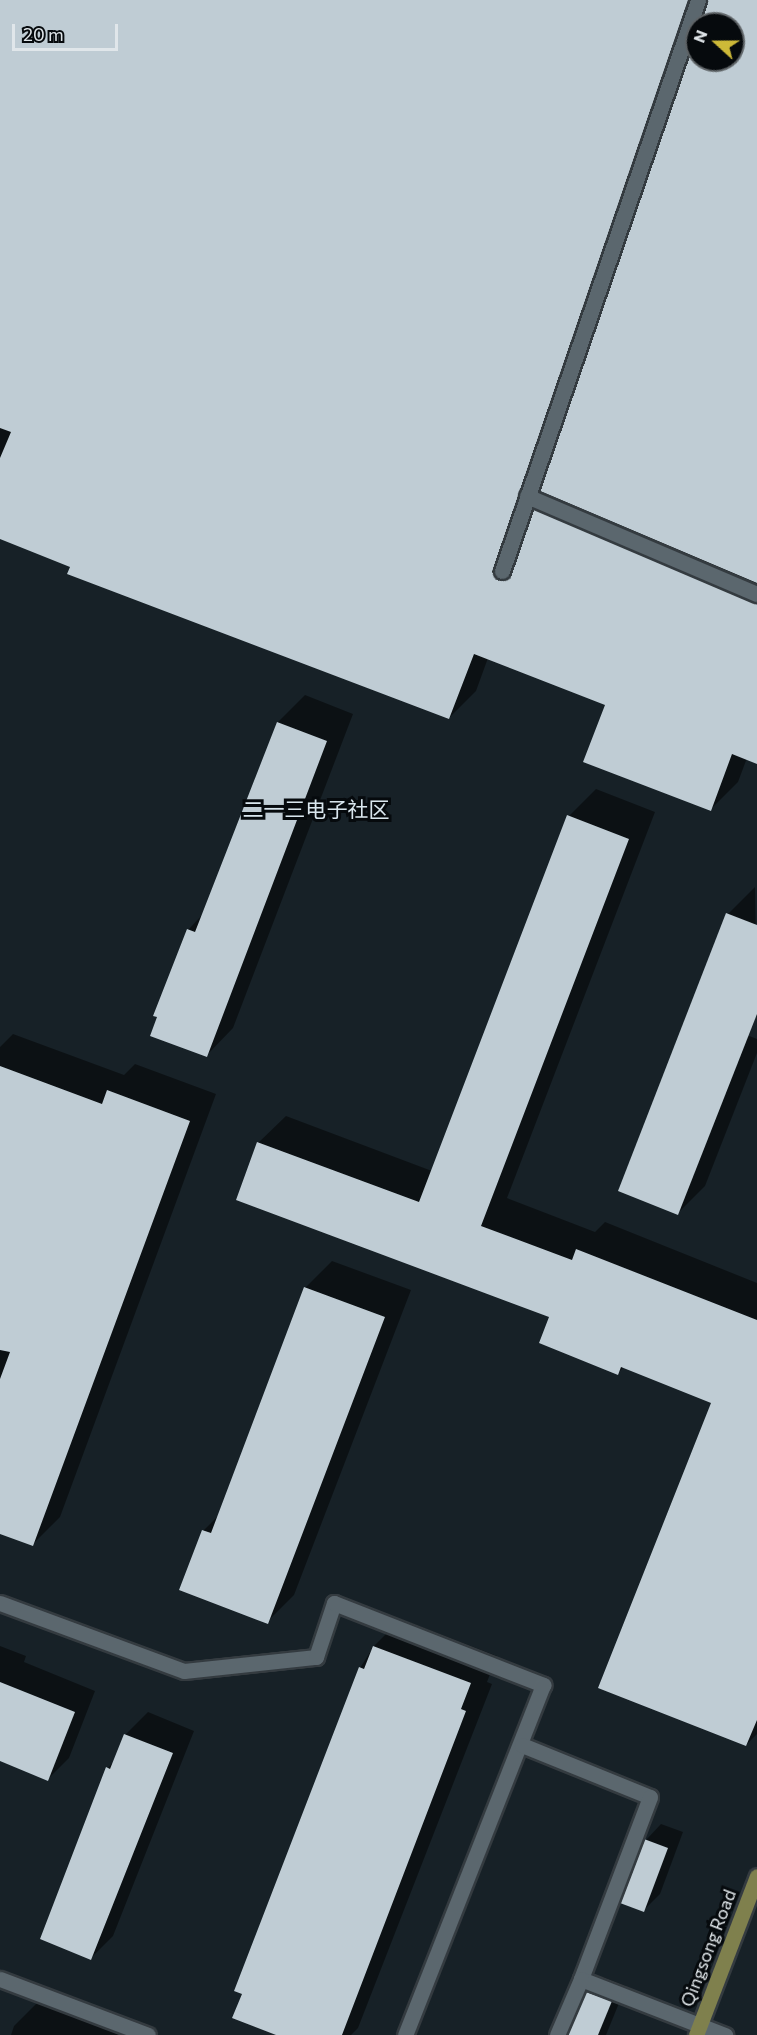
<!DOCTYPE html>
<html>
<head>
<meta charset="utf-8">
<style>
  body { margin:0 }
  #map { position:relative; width:757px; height:2035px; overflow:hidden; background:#172127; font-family:Commissioner,"Noto Sans SC",sans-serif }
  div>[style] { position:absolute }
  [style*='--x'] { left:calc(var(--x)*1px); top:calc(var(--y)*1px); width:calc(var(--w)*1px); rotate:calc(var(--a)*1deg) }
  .shadow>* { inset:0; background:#0007 }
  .building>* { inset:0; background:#bfccd4 }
  .roads { filter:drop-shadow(2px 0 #343b40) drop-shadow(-2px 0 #343b40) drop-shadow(0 2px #343b40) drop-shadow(0 -2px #343b40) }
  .lane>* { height:15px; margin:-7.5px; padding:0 7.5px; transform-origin:7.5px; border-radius:7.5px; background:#5b676e }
  .street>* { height:15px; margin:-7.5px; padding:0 7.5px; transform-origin:7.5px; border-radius:7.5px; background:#5b676e }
  .secondary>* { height:15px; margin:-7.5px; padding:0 7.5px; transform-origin:7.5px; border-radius:7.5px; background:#7f804d }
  span { translate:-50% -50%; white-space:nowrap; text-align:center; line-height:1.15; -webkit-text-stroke:6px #060a0d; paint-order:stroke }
  .street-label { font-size:18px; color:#e0e6ea }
  .quarter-label { font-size:21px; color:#d9e6ee }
  .north { position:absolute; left:685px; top:12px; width:60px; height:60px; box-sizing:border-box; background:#060a0d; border:2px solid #5d6265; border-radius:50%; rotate:291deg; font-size:16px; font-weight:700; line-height:24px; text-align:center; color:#e0e6ea }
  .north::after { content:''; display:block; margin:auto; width:21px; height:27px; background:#cdb938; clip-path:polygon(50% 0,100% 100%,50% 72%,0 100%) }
  .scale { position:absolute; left:12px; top:24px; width:106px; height:27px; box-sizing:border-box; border:3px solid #e0e6ea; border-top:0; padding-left:8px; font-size:18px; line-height:21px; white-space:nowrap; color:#e0e6ea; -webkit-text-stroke:4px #060a0d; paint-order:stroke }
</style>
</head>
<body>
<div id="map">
  <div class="shadow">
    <div style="clip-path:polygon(0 0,704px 0,519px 540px,522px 547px,535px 510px,551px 494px,697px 38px,697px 60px,733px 60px,733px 24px,702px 24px,707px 0,757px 0,757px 762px,747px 758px,738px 782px,711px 809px,607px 704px,488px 658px,476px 691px,449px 718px,0 538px)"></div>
    <div style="clip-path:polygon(305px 695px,353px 714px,233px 1028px,206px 1056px,159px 1016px,188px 930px,203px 914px,278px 722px)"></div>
    <div style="clip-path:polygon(596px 789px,655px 812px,507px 1198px,595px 1232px,605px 1222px,757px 1283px,757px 1734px,746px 1745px,713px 1402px,624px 1367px,618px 1373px,551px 1316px,258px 1143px,286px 1116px,432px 1171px,569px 816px)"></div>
    <div style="clip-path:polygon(755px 887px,757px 1015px,754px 1018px,728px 914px)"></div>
    <div style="clip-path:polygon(704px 1018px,757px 1039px,757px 1053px,705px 1186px,678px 1213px)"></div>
    <div style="clip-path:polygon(13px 1034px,124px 1075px,135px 1064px,216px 1094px,60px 1517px,33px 1544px,0 1532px,0 1047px)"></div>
    <div style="clip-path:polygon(332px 1261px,411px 1290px,294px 1595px,267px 1622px,203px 1531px,219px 1515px,305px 1288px)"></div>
    <div style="clip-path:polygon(401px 1619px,497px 1656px,487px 1682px,492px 1684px,358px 2028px,351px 2035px,280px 2035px,360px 1668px,374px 1646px)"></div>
    <div style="clip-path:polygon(0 1646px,26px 1656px,24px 1662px,95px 1691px,69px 1758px,48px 1779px,0 1760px)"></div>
    <div style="clip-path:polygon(148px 1712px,194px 1731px,113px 1936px,91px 1958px,42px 1939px,108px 1768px,115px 1760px,126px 1734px)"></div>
    <div style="clip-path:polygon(661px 1824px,683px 1832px,660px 1894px,644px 1910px,646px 1840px)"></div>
    <div style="clip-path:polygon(603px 1977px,626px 1986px,606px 2035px,567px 2035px,587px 1992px)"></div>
    <div style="clip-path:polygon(41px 1999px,127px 2035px,11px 2035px,14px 2026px)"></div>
  </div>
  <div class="building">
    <div style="clip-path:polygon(0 0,688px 0,492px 572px,499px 580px,511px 575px,533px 509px,757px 604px,757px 764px,732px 754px,711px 811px,583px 762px,605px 705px,474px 654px,449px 719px,67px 574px,70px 567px,0 539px,0 458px,11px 432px,0 428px)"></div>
    <div style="clip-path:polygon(708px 0,757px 0,757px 583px,540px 491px,697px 33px,697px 60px,733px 60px,733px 24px,700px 24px)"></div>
    <div style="clip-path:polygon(277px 722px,327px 741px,207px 1057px,150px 1036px,157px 1017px,153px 1016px,187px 929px,195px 932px)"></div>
    <div style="clip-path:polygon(567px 815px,629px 839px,481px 1226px,572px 1260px,576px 1249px,757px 1320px,757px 1720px,746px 1746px,598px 1688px,711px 1403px,621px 1367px,618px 1375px,539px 1343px,549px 1317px,236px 1200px,257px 1142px,419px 1202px)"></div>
    <div style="clip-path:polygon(726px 913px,757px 925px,757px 1014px,678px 1215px,618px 1191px)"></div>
    <div style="clip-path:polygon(0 1066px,102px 1104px,107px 1090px,190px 1121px,33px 1546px,0 1534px,0 1379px,10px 1352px,0 1350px)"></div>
    <div style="clip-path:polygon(304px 1287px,385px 1317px,268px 1624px,179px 1590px,202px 1530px,211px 1533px)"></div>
    <div style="clip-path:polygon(373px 1646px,471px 1683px,461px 1709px,466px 1711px,342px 2035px,276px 2035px,232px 2018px,242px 1994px,234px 1991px,359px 1667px,364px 1669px)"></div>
    <div style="clip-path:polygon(0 1682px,75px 1712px,48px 1781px,0 1761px)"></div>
    <div style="clip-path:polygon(124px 1734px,173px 1753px,91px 1960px,40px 1939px,106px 1767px,110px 1769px)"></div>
    <div style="clip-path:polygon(644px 1839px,668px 1848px,644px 1912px,620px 1903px)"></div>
    <div style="clip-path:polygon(586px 1992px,612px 2001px,598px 2035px,568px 2035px)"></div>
  </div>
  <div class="roads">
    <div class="lane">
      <div style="--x:0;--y:1603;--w:196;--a:20.3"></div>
      <div style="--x:184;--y:1671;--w:133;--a:-6.1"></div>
      <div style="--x:316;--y:1657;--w:57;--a:-71.6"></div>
      <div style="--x:334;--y:1603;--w:225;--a:21.4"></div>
      <div style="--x:543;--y:1685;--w:376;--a:111.5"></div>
      <div style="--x:522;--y:1745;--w:138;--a:22.1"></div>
      <div style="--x:650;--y:1797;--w:195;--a:110.8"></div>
      <div style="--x:581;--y:1979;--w:155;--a:21.3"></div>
      <div style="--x:0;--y:1979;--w:158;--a:20.7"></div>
      <div style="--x:557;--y:2035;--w:61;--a:-66.8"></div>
    </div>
    <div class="street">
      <div style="--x:527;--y:496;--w:250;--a:23.1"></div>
      <div style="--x:502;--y:571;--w:604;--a:-71.05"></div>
    </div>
    <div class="secondary">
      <div style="--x:696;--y:2035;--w:170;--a:-69"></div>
    </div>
  </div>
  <div class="street-label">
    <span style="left:708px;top:1948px;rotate:-69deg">Qingsong Road</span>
  </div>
  <div class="quarter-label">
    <span style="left:316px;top:809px">二一三电子社区</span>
  </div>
  <div class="north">N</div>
  <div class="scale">20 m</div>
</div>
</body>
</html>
